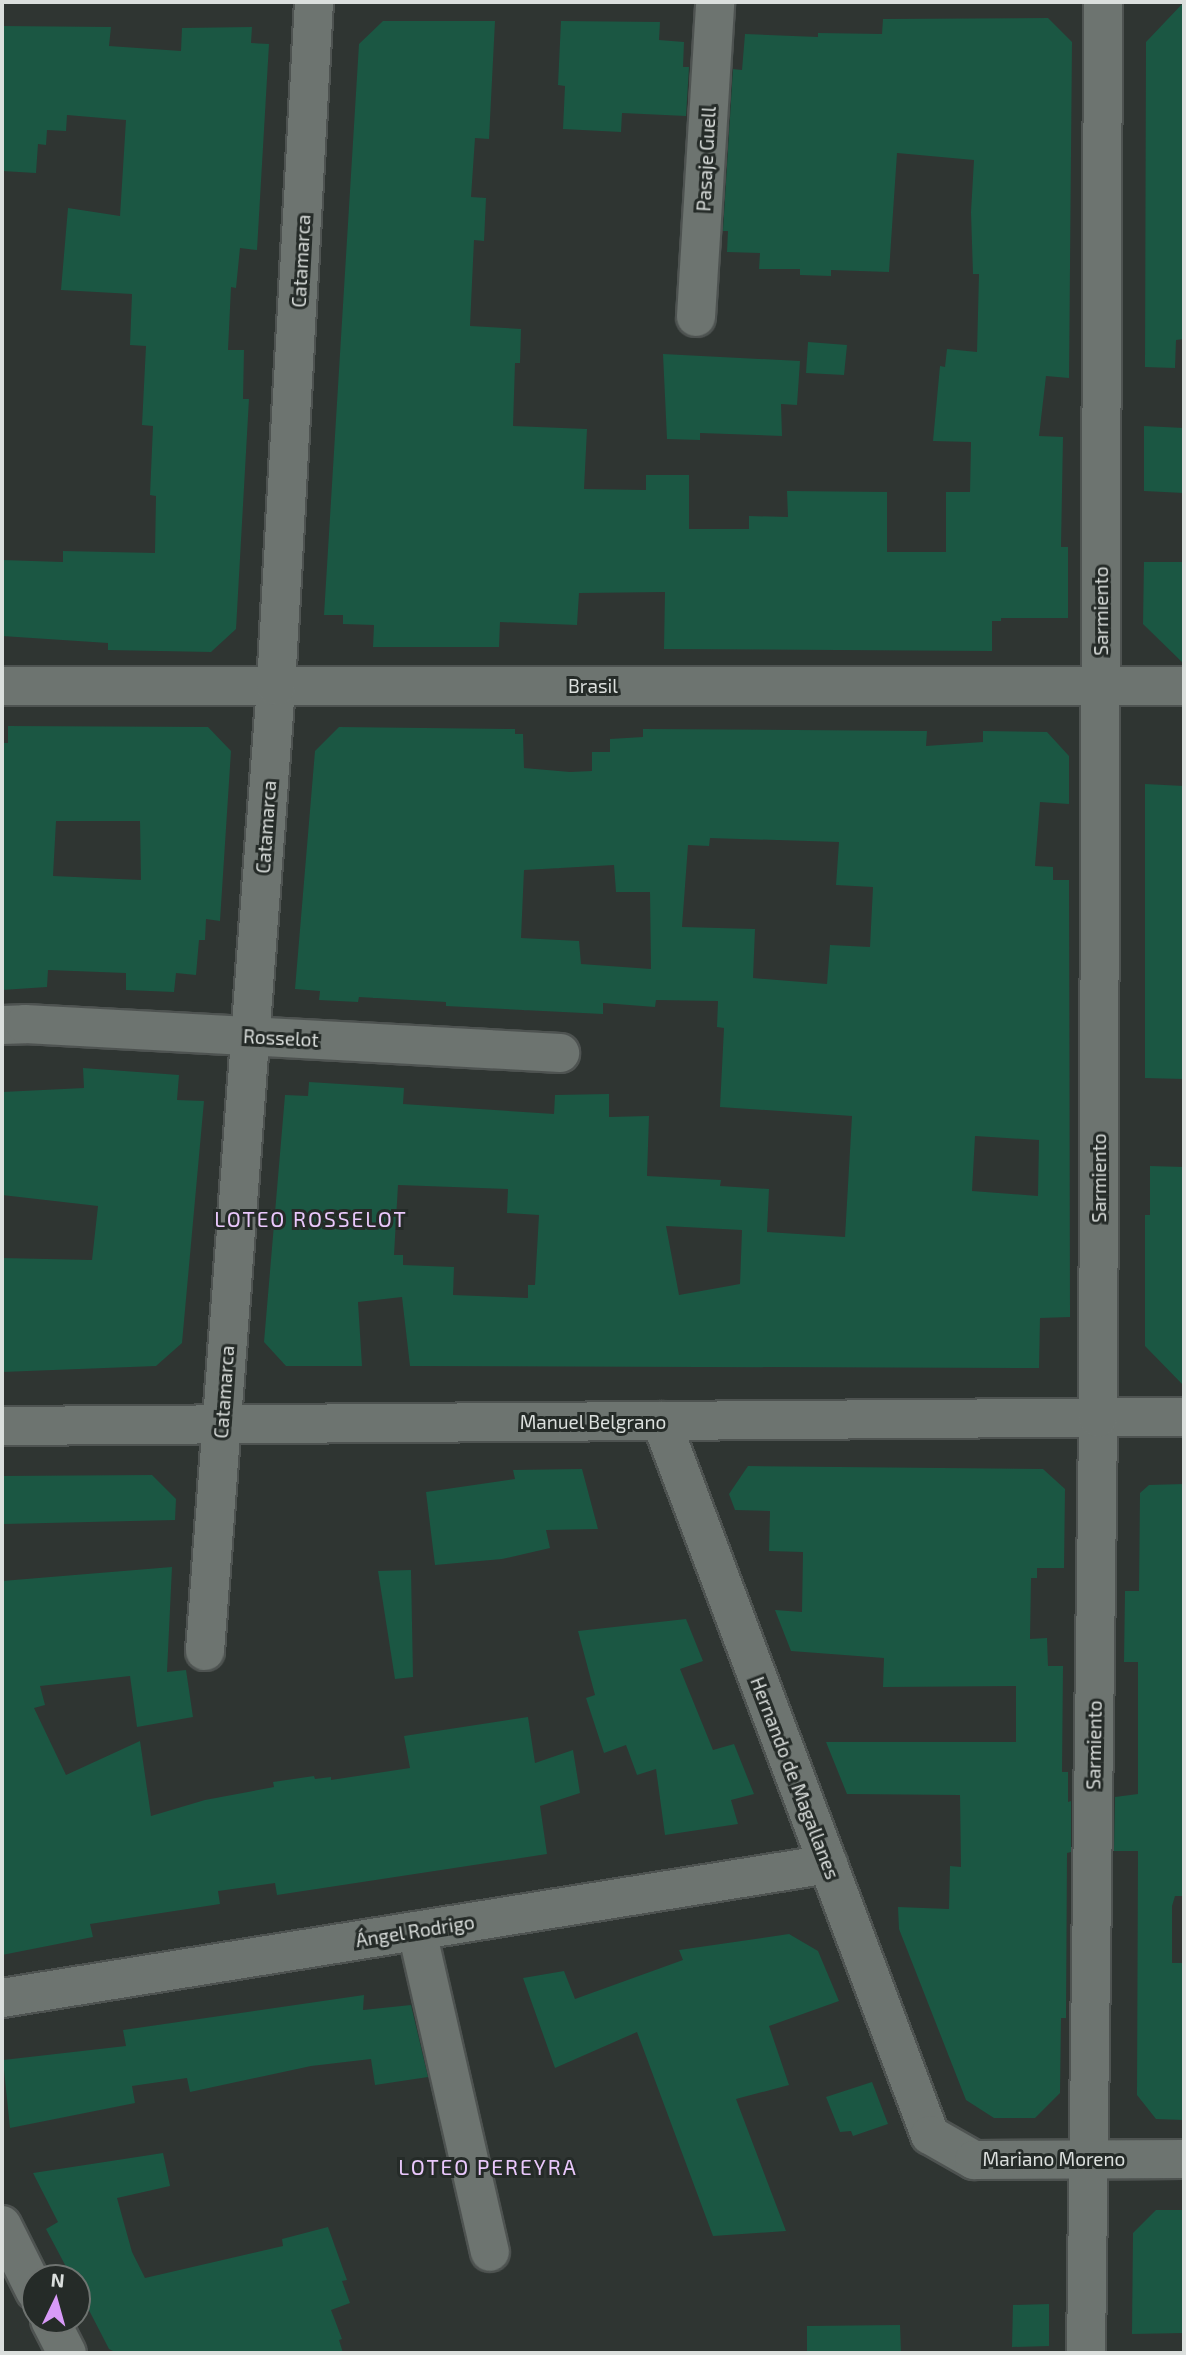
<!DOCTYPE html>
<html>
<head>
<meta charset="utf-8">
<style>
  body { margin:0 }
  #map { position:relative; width:1186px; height:2355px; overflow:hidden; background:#2f3532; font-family:"Exo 2",sans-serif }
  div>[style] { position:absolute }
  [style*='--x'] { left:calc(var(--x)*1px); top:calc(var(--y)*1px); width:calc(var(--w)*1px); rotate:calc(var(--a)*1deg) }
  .building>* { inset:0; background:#1b5743 }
  .roads { filter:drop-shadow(2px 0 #4e5351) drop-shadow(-2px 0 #4e5351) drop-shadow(0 2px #4e5351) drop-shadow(0 -2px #4e5351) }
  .minor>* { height:38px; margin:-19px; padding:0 19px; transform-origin:19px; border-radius:19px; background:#6d7470 }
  span { translate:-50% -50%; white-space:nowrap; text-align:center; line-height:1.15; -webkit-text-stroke:6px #252b28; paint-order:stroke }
  .street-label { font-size:19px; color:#dbdfdd }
  .neighbourhood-label { font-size:21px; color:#eac8fc; letter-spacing:2px }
  .frame { position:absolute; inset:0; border:4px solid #dbdfdd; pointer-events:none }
  .north { position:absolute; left:21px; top:2264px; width:70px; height:70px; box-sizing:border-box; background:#252b28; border:2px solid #6e7370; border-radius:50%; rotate:5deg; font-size:19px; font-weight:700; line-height:28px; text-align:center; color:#dbdfdd }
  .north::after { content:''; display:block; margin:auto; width:24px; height:32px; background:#d89af8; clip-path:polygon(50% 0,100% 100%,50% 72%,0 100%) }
</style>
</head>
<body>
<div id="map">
  <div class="building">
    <div style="clip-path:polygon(1184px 2px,1184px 339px,1176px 340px,1175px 368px,1145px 367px,1146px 42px)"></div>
    <div style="clip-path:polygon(1048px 18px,1072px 42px,1069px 378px,1046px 376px,1039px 436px,1063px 437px,1061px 547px,1068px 547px,1068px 618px,1001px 618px,1001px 621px,992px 621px,992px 651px,664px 649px,665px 592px,579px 593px,577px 625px,500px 622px,499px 647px,373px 647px,374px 625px,343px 624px,343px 615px,324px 615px,359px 44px,383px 21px,495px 21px,489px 139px,475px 138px,471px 197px,486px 198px,484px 241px,474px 240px,470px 326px,521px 329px,520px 363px,515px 363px,513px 426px,587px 429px,584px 489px,646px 490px,646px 475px,689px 475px,689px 529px,749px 529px,749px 516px,788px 517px,787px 491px,887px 492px,887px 552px,946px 552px,946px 492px,970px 492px,971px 442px,933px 441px,940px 366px,945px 367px,947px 349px,977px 352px,979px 274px,973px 274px,971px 212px,974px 160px,897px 153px,889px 272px,831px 270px,831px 276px,800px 275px,800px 269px,759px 269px,760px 253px,727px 252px,728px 231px,723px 231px,733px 69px,742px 70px,745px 34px,818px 37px,818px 33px,882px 34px,883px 19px)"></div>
    <div style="clip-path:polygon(561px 21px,660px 22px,659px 40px,684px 42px,683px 67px,689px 67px,686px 116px,622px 113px,621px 132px,563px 129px,565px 86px,558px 85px)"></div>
    <div style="clip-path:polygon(2px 26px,111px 27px,109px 46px,181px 51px,182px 28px,252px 27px,251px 43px,269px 44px,257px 250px,240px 248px,236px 288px,231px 287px,228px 350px,244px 350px,243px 399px,249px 399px,236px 629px,211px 652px,108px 650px,108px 643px,2px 636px,2px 560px,63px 562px,63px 551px,155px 553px,156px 496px,150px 495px,153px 426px,142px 425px,146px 346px,130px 345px,132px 294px,61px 290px,68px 208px,120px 216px,126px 120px,67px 115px,66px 131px,47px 130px,46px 145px,38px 144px,36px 173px,2px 171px)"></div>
    <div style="clip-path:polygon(808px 342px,847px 345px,844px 375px,806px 373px)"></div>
    <div style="clip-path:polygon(663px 354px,800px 361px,797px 405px,781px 404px,782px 436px,700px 433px,700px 440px,667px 439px)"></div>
    <div style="clip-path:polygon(1144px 426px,1184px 428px,1184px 493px,1144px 491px)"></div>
    <div style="clip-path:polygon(1144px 562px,1184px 562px,1184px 664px,1143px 624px)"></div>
    <div style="clip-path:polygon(evenodd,8px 726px,208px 727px,231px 751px,220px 921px,206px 919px,205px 940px,199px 940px,196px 975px,176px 973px,174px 992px,126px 990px,126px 973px,48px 970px,47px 987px,2px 990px,2px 743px,8px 743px,8px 726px,56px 821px,140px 821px,141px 880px,53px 876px,56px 821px)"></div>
    <div style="clip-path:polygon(evenodd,339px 727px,515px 729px,515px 734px,523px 734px,524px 768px,570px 772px,592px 771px,592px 752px,610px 752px,610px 739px,643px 737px,643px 729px,927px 731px,926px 746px,983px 742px,983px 731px,1047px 732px,1069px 756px,1069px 804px,1040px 802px,1035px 866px,1053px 867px,1053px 880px,1069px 880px,1070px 1317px,1040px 1318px,1039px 1368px,410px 1366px,402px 1297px,358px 1302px,362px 1366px,286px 1366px,264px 1342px,285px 1095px,308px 1096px,309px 1082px,404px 1088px,403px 1104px,554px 1114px,555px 1095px,609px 1094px,609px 1117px,649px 1116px,647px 1176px,721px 1180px,720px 1186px,769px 1189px,767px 1232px,845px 1237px,852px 1116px,720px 1107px,724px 1028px,717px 1027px,718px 1001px,656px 1000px,655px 1007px,603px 1003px,603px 1014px,446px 1006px,446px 1002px,359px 997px,358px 1002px,319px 1000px,320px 991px,295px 989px,315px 751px,339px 727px,710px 838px,839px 842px,836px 885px,873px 887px,870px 947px,830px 945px,827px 984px,753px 978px,755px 929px,682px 927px,688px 845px,709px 846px,710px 838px,339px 727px,614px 865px,616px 892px,650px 892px,651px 969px,581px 964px,579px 941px,521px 938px,524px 870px,614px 865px,339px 727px,975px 1136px,1039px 1140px,1038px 1196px,972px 1191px,975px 1136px,339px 727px,398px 1185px,508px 1189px,507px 1213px,539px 1215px,535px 1285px,528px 1285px,528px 1298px,453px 1295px,454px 1267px,403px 1265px,403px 1255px,394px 1255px,398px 1185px,339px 727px,666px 1226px,742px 1230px,740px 1284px,679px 1295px,666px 1226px)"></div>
    <div style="clip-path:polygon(1145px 784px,1184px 786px,1184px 1079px,1145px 1078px)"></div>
    <div style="clip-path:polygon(83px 1068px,179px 1075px,177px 1100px,204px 1101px,182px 1343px,156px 1366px,2px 1372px,2px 1258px,92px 1260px,98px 1206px,2px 1195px,2px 1092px,84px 1088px)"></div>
    <div style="clip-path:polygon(1150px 1166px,1184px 1167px,1184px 1386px,1145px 1346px,1145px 1215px,1150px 1215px)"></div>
    <div style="clip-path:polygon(748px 1466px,1043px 1469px,1065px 1489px,1064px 1568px,1037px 1568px,1037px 1578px,1031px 1578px,1030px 1639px,1047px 1638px,1048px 1666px,1063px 1666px,1062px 1772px,1068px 1772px,1068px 1802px,1071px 1801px,1071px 1852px,1067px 1853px,1066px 2018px,1061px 2018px,1060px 2093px,1035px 2118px,994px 2118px,966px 2100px,899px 1929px,898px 1907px,949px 1909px,950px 1866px,961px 1867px,960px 1795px,847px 1794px,826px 1742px,1016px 1742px,1016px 1686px,883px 1687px,884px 1658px,791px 1651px,775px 1610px,802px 1612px,803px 1552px,769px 1551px,770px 1511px,735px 1510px,729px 1494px)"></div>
    <div style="clip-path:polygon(582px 1469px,598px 1529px,546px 1530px,550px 1548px,502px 1559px,435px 1565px,426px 1492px,515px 1479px,513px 1470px)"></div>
    <div style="clip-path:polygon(152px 1475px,176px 1499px,175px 1520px,4px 1524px,2px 1476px)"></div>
    <div style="clip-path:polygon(1184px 1484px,1184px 1896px,1175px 1896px,1172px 1906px,1172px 1963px,1184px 1963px,1184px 2120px,1156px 2119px,1137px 2095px,1138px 1851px,1114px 1851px,1115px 1797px,1138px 1794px,1138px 1662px,1124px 1662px,1125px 1591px,1139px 1591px,1140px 1493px,1149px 1485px)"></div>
    <div style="clip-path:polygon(172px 1567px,167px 1672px,186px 1670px,193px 1717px,137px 1727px,130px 1676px,40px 1686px,45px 1705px,34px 1708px,66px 1775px,140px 1741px,151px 1816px,205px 1800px,274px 1787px,273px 1782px,314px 1776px,315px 1779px,331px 1777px,331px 1780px,410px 1768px,404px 1736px,528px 1717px,535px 1763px,573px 1750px,580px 1793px,540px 1806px,547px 1854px,277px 1895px,275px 1883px,218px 1891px,220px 1904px,90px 1924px,93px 1937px,2px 1955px,2px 1581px)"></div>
    <div style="clip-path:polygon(411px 1570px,413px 1677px,395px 1679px,378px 1571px)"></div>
    <div style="clip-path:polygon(686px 1619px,703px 1661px,680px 1669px,713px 1750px,734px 1744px,754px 1794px,731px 1800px,738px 1824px,665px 1835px,656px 1769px,637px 1775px,626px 1745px,604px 1753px,586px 1698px,595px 1695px,578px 1631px)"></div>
    <div style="clip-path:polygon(789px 1934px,818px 1951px,839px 2001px,769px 2026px,789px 2085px,736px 2099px,786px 2231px,713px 2236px,637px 2032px,555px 2068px,523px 1978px,564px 1971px,575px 1999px,683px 1960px,679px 1950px)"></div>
    <div style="clip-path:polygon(364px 1995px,363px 2010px,411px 2005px,428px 2077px,375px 2085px,371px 2059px,311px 2066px,190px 2092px,187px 2078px,132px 2086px,135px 2103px,10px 2128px,3px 2060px,126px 2046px,123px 2030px)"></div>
    <div style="clip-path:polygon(872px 2082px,888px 2124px,853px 2136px,851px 2131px,840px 2132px,826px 2097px)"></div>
    <div style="clip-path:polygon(163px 2153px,170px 2186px,117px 2198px,132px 2252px,145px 2278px,283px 2246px,282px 2239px,328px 2227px,347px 2280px,342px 2281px,350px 2303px,331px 2310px,342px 2339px,339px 2340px,343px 2353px,117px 2353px,109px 2349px,77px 2287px,77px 2278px,72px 2278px,46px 2229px,58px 2222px,33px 2173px)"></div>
    <div style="clip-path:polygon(1156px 2210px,1184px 2210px,1184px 2333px,1132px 2334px,1133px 2233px)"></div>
    <div style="clip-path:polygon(1049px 2304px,1049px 2346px,1012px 2347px,1013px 2305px)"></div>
    <div style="clip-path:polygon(900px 2325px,901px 2353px,807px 2353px,807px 2326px)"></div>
  </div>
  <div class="roads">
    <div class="minor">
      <div style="--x:696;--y:317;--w:316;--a:-86.5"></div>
      <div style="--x:2;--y:686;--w:1182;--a:0"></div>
      <div style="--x:2;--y:1025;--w:23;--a:-2"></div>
      <div style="--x:25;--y:1024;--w:536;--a:3.1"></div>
      <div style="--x:661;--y:1421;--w:763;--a:69.36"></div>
      <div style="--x:930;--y:2135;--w:51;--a:29.6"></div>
      <div style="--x:974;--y:2160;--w:210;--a:-0.3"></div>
      <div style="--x:2;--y:1426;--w:1182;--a:-0.44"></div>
      <div style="--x:205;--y:1651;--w:968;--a:-85.79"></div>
      <div style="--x:276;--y:686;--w:685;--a:-86.82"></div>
      <div style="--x:417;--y:1931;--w:329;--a:77.2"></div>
      <div style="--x:2;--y:1998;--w:837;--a:-9.21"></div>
      <div style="--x:2;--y:2225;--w:74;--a:63.4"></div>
      <div style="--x:50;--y:2320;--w:37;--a:63"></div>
      <div style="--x:1086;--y:2353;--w:935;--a:-89.26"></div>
      <div style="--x:1098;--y:1418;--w:1416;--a:-89.8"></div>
    </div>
  </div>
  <div class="street-label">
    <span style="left:706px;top:159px;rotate:-87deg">Pasaje Guell</span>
    <span style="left:301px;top:261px;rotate:-87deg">Catamarca</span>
    <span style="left:1101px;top:611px;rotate:-90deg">Sarmiento</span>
    <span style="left:593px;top:686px">Brasil</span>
    <span style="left:266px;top:827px;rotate:-86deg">Catamarca</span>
    <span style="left:281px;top:1038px;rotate:3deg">Rosselot</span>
    <span style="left:1099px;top:1178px;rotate:-90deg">Sarmiento</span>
    <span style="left:224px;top:1392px;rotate:-86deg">Catamarca</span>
    <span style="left:593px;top:1422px">Manuel Belgrano</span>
    <span style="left:1094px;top:1745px;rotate:-89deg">Sarmiento</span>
    <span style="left:795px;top:1778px;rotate:69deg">Hernando de Magallanes</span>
    <span style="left:415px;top:1931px;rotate:-9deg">Ángel Rodrigo</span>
    <span style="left:1054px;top:2159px">Mariano Moreno</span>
  </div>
  <div class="neighbourhood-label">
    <span style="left:311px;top:1219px">LOTEO ROSSELOT</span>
    <span style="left:488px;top:2167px">LOTEO PEREYRA</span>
  </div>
  <div class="frame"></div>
  <div class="north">N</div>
</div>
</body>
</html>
